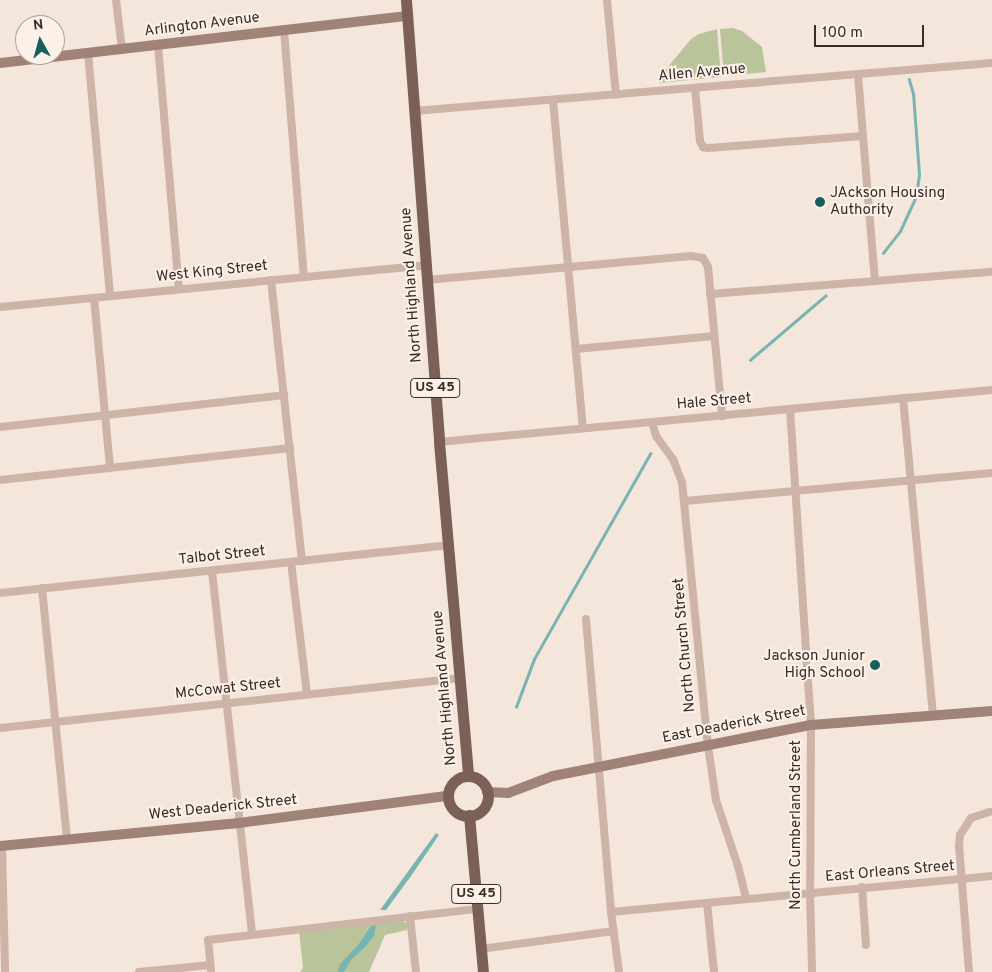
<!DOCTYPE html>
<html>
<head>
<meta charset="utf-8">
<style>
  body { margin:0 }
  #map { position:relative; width:992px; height:972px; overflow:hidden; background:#f4e6db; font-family:Overpass,sans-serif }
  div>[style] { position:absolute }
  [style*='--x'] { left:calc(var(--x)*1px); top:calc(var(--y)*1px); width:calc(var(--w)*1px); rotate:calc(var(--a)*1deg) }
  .green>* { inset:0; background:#bac49a }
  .water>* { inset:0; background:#78b4b1 }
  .stream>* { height:2.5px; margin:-1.25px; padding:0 1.25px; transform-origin:1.25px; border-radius:1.25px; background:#78b4b1 }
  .street>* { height:8px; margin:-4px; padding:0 4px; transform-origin:4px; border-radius:4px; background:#cdb4a6 }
  .secondary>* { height:10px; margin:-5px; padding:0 5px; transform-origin:5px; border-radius:5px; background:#a18277 }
  .primary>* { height:11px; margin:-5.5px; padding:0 5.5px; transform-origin:5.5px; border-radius:5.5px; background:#7c6057 }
  .primary>.ring { margin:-5.5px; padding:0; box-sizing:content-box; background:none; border:11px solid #7c6057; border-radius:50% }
  .dots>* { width:14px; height:14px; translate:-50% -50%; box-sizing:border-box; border:2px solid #fbf1e8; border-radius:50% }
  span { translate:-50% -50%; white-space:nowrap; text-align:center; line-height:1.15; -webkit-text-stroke:4px #fbf1e8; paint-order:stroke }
  .shield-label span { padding:1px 4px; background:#fbf1e8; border:1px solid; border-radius:4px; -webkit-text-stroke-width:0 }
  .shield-label { font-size:14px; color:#392b27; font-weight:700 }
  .street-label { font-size:15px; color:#392b27 }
  .poi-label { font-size:15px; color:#392b27 }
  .left { translate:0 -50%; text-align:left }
  .right { translate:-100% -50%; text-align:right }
  .north { position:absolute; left:15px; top:15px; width:50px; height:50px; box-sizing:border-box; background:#fbf1e8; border:1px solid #ada29b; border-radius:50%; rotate:353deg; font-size:14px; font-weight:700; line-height:20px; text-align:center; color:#392b27 }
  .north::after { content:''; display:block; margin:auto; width:18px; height:22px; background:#195e5c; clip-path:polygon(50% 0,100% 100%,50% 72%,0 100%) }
  .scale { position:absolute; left:814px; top:25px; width:110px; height:22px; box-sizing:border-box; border:2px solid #392b27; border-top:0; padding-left:6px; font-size:15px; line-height:18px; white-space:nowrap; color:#392b27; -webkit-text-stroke:4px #fbf1e8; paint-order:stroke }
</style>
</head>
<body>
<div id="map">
  <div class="green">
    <div style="clip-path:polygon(733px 28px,742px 31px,762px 47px,766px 72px,724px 76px,720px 29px)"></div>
    <div style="clip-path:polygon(717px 29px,721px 77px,659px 83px,661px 80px,657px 80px,691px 39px,699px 34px)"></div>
    <div style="clip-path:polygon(401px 920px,407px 923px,407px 930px,385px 935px,369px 972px,300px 972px,303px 968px,299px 931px)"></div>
  </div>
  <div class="water">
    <div style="clip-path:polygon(436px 833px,439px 835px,411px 876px,386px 910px,380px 910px)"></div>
    <div style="clip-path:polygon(376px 925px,374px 936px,365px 947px,351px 960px,344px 972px,338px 972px,340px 964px,358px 945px,371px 926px)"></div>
  </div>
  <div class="stream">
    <div style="--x:883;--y:253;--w:28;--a:-52"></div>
    <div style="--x:900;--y:231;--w:38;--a:-65"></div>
    <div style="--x:916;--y:196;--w:21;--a:-82"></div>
    <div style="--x:919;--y:175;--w:81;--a:-94.2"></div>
    <div style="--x:913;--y:94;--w:15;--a:-106"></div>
    <div style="--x:750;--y:360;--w:99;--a:-40.5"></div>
    <div style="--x:516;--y:707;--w:51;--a:-69.4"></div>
    <div style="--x:534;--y:659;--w:236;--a:-60.5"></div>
  </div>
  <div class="street">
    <div style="--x:116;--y:0;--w:49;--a:83"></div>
    <div style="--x:607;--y:0;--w:95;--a:84.6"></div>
    <div style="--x:284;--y:30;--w:248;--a:85.4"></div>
    <div style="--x:158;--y:45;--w:245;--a:85.1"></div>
    <div style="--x:88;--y:53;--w:244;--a:84.8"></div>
    <div style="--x:858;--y:75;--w:207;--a:85.3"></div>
    <div style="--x:695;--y:88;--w:53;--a:84.6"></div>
    <div style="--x:700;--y:141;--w:7;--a:63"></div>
    <div style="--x:703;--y:147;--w:5;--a:11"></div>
    <div style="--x:708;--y:148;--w:155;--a:-4.4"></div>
    <div style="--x:553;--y:100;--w:329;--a:84.8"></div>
    <div style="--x:414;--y:111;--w:580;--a:-4.75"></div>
    <div style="--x:271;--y:280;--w:283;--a:83.7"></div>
    <div style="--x:427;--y:280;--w:265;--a:-5.2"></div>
    <div style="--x:691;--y:256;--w:12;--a:9"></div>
    <div style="--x:703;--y:258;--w:10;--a:61"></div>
    <div style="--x:708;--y:267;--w:150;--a:84.6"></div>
    <div style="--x:710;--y:294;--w:283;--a:-4.5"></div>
    <div style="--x:94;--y:298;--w:171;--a:84.6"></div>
    <div style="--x:0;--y:307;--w:428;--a:-5.6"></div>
    <div style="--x:576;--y:349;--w:139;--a:-5.4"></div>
    <div style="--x:903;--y:398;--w:319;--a:84.6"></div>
    <div style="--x:790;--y:409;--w:317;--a:86.2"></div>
    <div style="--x:811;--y:725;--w:168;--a:90.3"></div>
    <div style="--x:810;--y:893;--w:79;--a:88.5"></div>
    <div style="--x:652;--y:422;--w:15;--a:74"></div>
    <div style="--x:656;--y:436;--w:29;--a:54"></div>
    <div style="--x:673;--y:459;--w:25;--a:69"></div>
    <div style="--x:682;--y:482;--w:265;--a:84.4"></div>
    <div style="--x:708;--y:746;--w:55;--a:81.6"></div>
    <div style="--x:716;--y:800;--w:70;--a:71.6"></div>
    <div style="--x:738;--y:866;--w:33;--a:76"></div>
    <div style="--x:0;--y:427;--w:286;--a:-6.4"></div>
    <div style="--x:439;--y:442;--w:555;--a:-5.37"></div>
    <div style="--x:0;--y:480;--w:292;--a:-6.3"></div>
    <div style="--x:685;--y:501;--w:308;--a:-5.2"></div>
    <div style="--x:291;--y:562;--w:133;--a:83.1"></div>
    <div style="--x:212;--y:571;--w:365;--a:83.7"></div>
    <div style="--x:42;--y:588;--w:252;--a:84.3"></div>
    <div style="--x:0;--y:593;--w:450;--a:-6.1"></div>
    <div style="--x:586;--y:619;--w:294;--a:85.1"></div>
    <div style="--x:611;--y:912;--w:61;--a:82.4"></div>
    <div style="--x:0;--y:728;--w:461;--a:-6.2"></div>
    <div style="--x:2;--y:846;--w:126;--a:88.6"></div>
    <div style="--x:862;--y:887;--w:58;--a:86.1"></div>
    <div style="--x:707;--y:903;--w:69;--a:84.2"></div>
    <div style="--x:611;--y:912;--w:383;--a:-5.4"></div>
    <div style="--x:410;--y:916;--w:56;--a:83.9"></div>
    <div style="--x:480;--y:949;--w:135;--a:-7.7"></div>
    <div style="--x:139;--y:972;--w:71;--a:-5.6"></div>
    <div style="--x:211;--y:972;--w:32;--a:-95"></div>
    <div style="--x:208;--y:940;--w:271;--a:-6.6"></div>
    <div style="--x:969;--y:972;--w:126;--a:-94.5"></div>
    <div style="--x:959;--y:846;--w:11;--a:-85"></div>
    <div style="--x:960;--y:835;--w:20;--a:-57"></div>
    <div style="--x:971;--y:818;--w:20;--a:-18"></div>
  </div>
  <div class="secondary">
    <div style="--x:0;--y:63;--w:410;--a:-6.6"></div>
    <div style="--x:487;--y:792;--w:21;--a:3"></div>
    <div style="--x:508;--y:793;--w:48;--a:-20.7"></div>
    <div style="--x:553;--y:776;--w:263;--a:-11.2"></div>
    <div style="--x:811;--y:725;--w:182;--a:-4.4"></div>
    <div style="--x:0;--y:846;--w:240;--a:-5.5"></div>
    <div style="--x:239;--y:823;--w:211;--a:-7.4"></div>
  </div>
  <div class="primary">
    <div style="--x:406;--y:0;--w:443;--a:85.7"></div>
    <div style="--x:439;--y:442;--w:335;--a:85"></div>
    <div class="ring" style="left:448px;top:776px;width:29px;height:29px"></div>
    <div style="--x:469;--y:815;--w:158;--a:84.9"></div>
  </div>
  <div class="dots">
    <div style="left:820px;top:202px;background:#195e5c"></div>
    <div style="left:875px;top:665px;background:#195e5c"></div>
  </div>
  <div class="shield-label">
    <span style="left:435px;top:388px">US 45</span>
    <span style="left:476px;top:894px">US 45</span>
  </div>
  <div class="street-label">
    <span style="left:202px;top:25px;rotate:-7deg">Arlington Avenue</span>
    <span style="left:702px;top:73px;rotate:-5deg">Allen Avenue</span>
    <span style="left:212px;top:272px;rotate:-6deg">West King Street</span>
    <span style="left:412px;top:285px;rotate:-94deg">North Highland Avenue</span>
    <span style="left:714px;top:402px;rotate:-5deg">Hale Street</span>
    <span style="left:222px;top:556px;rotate:-6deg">Talbot Street</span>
    <span style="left:685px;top:645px;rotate:-95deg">North Church Street</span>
    <span style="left:445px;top:688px;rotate:-95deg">North Highland Avenue</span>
    <span style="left:228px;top:689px;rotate:-6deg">McCowat Street</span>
    <span style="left:734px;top:725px;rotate:-11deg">East Deaderick Street</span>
    <span style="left:223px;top:808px;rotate:-6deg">West Deaderick Street</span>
    <span style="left:797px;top:825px;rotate:-90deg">North Cumberland Street</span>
    <span style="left:890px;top:872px;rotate:-5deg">East Orleans Street</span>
  </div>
  <div class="poi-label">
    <span class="left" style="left:830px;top:202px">JAckson Housing<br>Authority</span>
    <span class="right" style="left:865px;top:665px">Jackson Junior<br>High School</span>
  </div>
  <div class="north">N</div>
  <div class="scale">100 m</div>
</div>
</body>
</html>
